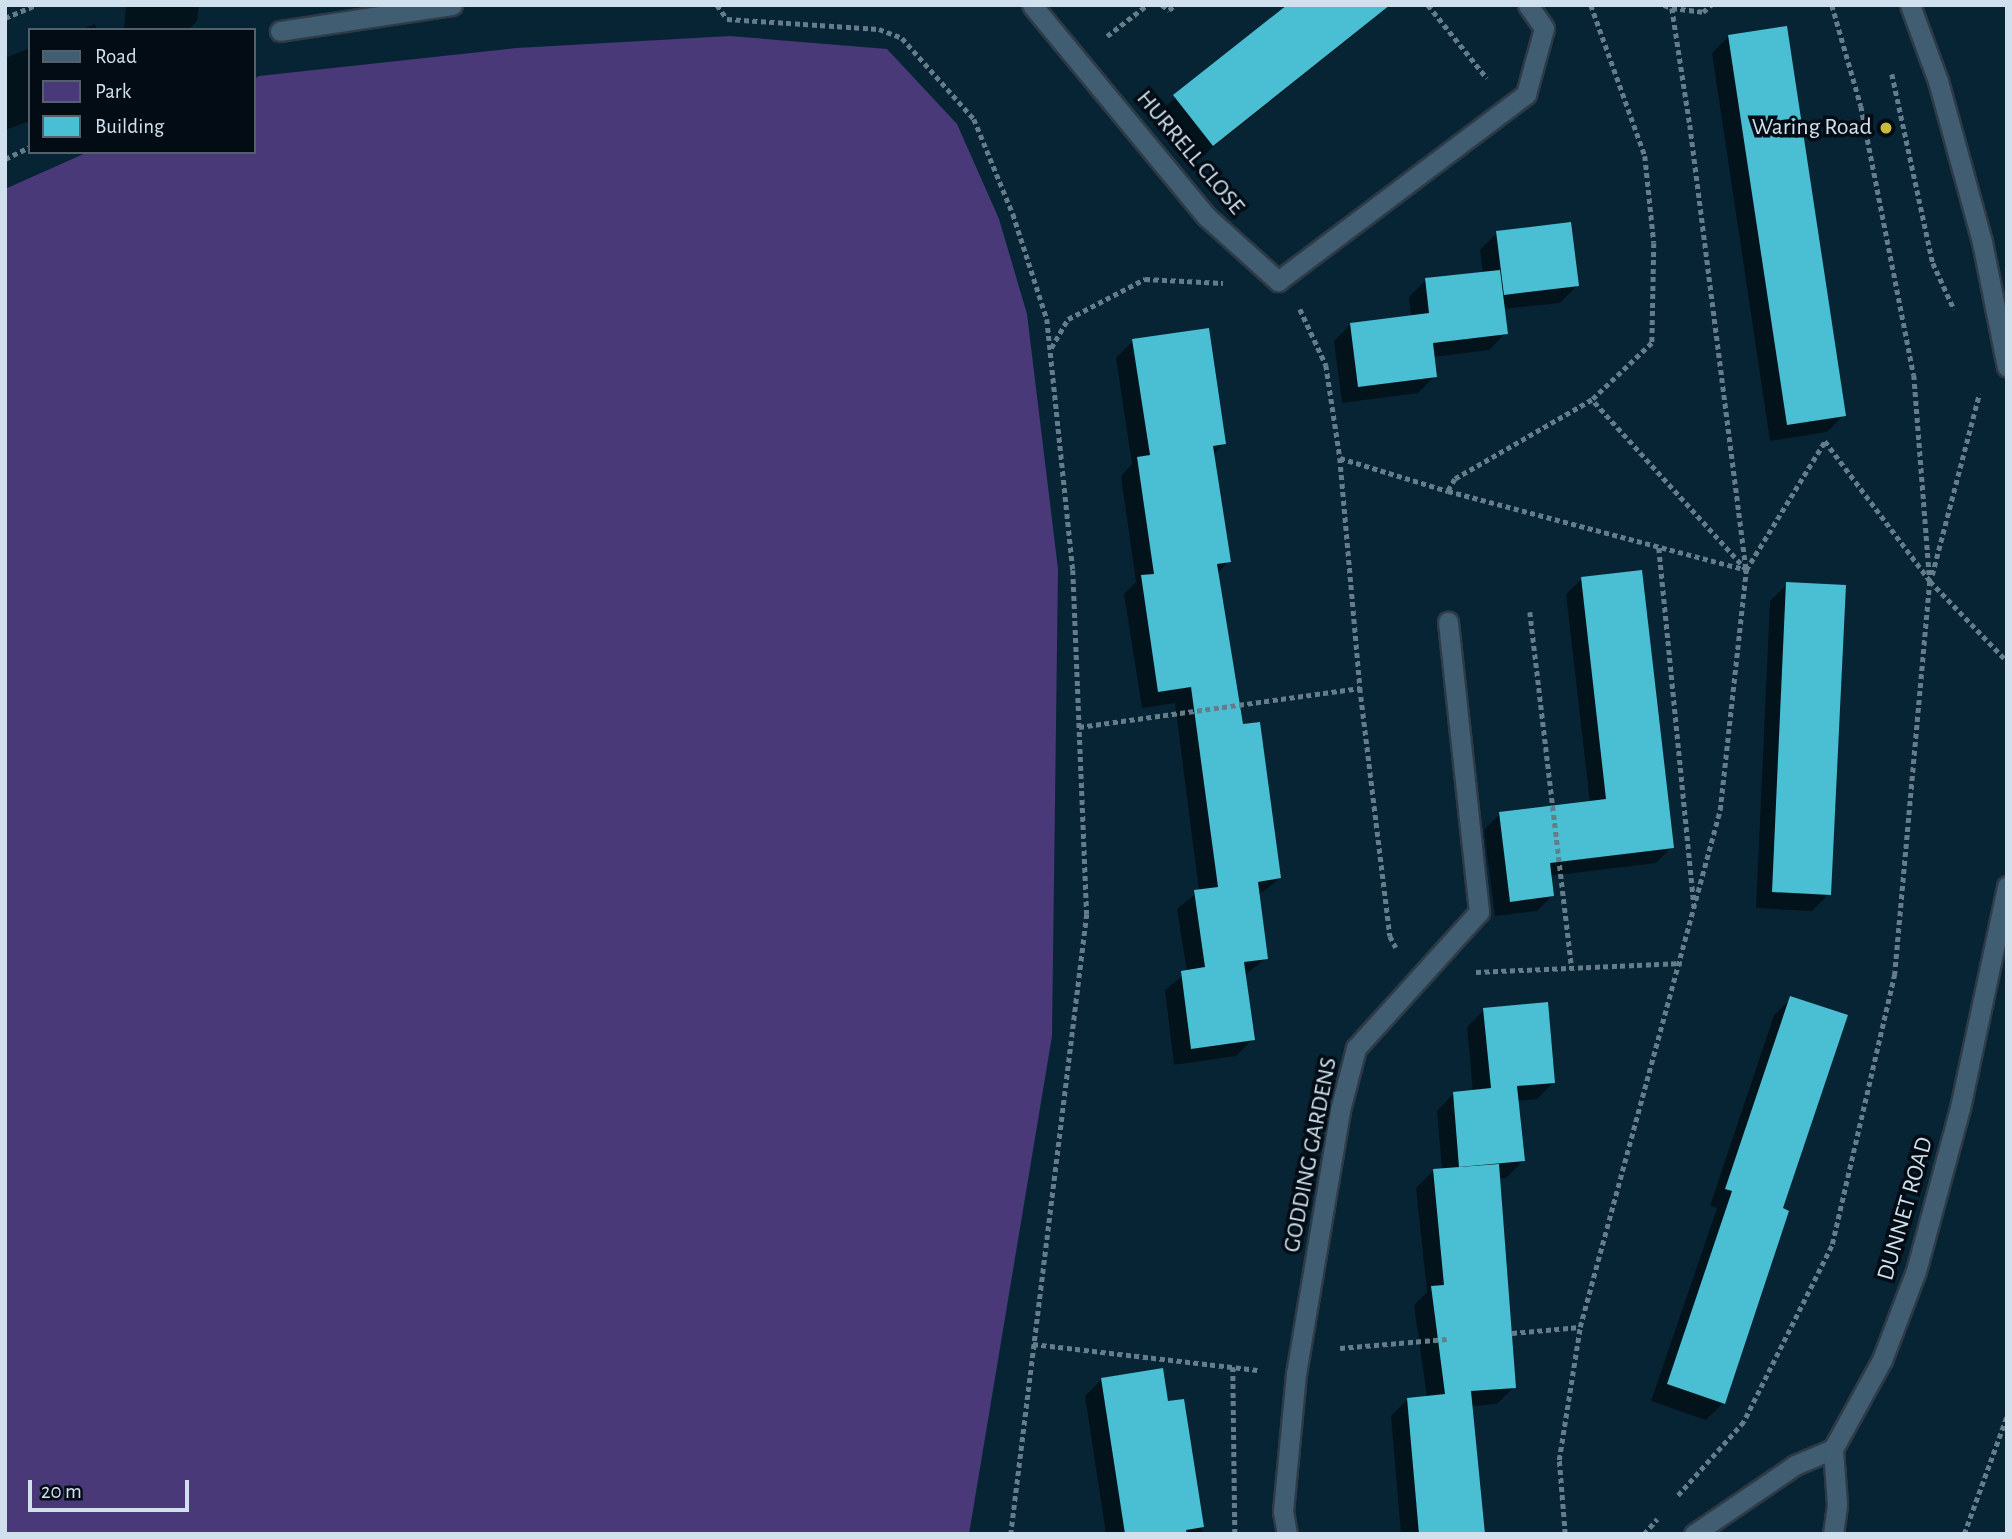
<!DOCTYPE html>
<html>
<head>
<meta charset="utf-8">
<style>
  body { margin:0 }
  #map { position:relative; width:2012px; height:1539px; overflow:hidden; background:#072435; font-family:"Alegreya Sans",sans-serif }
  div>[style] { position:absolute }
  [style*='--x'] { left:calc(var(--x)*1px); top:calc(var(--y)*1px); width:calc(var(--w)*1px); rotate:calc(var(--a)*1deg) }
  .green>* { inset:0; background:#493978 }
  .shadow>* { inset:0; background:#0007 }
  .building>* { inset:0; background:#4abed2 }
  .path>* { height:4.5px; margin-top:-2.25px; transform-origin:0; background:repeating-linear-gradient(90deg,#657c8b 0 5px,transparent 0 8.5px) }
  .roads { filter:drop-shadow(2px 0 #2e3b47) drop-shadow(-2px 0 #2e3b47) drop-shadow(0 2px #2e3b47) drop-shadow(0 -2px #2e3b47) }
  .minor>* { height:19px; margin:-9.5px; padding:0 9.5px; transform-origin:9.5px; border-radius:9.5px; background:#405d71 }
  .tertiary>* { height:19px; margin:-9.5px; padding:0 9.5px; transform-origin:9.5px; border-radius:9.5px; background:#405d71 }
  .dots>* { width:19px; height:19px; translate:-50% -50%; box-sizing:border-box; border:4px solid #030c14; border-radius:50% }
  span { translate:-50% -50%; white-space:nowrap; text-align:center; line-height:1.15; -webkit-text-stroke:7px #030c14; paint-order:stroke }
  .poi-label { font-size:24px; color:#d0e0ec }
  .right { translate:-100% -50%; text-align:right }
  .street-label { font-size:24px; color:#d0e0ec }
  .frame { position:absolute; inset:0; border:7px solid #d0e0ec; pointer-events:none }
  .legend { position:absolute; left:28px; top:28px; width:228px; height:126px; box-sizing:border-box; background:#030c14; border:2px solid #55616a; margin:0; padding:9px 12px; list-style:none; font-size:21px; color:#d0e0ec }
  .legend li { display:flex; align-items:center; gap:14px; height:35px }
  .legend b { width:35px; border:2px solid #55616a }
  .scale { position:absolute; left:28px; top:1480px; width:161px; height:32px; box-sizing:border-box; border:4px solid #d0e0ec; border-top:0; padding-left:9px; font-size:21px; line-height:24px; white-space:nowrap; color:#d0e0ec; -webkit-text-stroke:5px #030c14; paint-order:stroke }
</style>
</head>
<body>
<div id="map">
  <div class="green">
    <div style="clip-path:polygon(730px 36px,887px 49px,957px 124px,999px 219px,1027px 314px,1058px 569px,1052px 1036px,969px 1534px,5px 1534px,5px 189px,88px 152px,254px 152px,254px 79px,259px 76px,517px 48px)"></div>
  </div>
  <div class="shadow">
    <div style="clip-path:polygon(126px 5px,199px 5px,197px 21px,188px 30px,124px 30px)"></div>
    <div style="clip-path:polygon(1289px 5px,1391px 5px,1195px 162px,1157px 113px)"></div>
    <div style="clip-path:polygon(95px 24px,97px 30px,80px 30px)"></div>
    <div style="clip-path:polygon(1729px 36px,1844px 415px,1827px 432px,1770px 441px,1712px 53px)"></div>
    <div style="clip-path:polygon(30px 48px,30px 121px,5px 130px,5px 58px)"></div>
    <div style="clip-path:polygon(1497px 233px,1577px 286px,1560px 303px,1503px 309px,1506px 333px,1489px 350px,1433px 357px,1435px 376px,1418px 393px,1342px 403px,1334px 341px,1351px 324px,1411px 317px,1409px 297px,1426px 280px,1483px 273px,1480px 250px)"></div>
    <div style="clip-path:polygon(1133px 341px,1224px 443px,1213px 455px,1229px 561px,1217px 574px,1241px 726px,1280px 878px,1258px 896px,1266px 958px,1244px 976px,1253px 1039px,1236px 1056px,1174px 1065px,1165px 990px,1187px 972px,1177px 909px,1199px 891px,1175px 703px,1142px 708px,1124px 594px,1136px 582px,1121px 476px,1132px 464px,1116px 358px)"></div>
    <div style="clip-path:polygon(1582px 579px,1672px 847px,1656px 863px,1550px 876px,1552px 896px,1537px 911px,1495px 916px,1484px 830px,1500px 814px,1590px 803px,1566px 594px)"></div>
    <div style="clip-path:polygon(1787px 584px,1829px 894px,1812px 911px,1756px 908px,1770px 601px)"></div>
    <div style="clip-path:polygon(1791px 998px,1781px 1210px,1723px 1403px,1706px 1420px,1651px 1401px,1717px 1208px,1710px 1206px,1774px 1015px)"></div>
    <div style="clip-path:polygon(1484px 1010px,1554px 1082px,1537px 1099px,1517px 1101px,1523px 1161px,1506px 1178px,1498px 1178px,1514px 1387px,1497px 1404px,1471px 1406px,1483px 1534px,1401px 1534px,1391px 1416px,1408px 1399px,1427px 1397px,1414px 1305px,1427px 1292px,1416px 1188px,1433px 1171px,1442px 1170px,1437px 1111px,1454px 1093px,1473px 1092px,1467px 1027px)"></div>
    <div style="clip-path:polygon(1102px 1379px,1166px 1403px,1182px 1401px,1203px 1534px,1106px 1534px,1085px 1396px)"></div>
  </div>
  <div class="building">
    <div style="clip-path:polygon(1287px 5px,1390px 5px,1213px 146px,1173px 95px)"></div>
    <div style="clip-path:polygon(1787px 26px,1846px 416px,1787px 425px,1728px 35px)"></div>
    <div style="clip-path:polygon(1571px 222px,1579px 286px,1504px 295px,1496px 231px)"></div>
    <div style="clip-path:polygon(1500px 270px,1508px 334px,1433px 343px,1437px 377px,1358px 387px,1350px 323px,1429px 313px,1425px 278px)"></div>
    <div style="clip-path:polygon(1209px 328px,1226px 444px,1213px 446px,1231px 562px,1217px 564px,1243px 724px,1260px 722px,1281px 878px,1258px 882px,1268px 959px,1244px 962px,1255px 1040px,1191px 1049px,1181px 971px,1205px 967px,1194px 890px,1218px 887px,1191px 687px,1158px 692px,1141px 575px,1154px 574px,1137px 457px,1150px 455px,1132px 339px)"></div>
    <div style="clip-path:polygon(1642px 570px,1674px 848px,1550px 863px,1554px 896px,1510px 902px,1499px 812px,1606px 799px,1581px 577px)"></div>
    <div style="clip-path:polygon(1786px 582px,1846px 585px,1831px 895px,1772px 892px)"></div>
    <div style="clip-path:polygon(1790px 996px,1848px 1015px,1783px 1208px,1789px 1211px,1725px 1404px,1667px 1384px,1732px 1191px,1725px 1189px)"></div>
    <div style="clip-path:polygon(1548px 1002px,1555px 1083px,1517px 1086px,1525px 1161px,1459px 1167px,1453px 1092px,1491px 1088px,1483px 1008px)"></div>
    <div style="clip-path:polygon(1499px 1164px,1516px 1388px,1471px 1391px,1485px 1534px,1419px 1534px,1407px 1398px,1445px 1394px,1431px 1286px,1444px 1285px,1433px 1169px)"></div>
    <div style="clip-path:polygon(1163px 1368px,1168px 1401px,1184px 1399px,1204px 1527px,1186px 1530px,1187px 1534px,1125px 1534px,1101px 1378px)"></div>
  </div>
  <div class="path">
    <div style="--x:717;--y:5;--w:17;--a:54"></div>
    <div style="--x:727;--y:19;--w:152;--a:3.8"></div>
    <div style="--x:879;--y:29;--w:25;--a:21"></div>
    <div style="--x:902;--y:38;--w:108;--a:48.4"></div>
    <div style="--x:974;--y:119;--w:103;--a:67.7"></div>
    <div style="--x:1013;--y:214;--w:110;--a:72.1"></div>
    <div style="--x:1047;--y:319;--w:252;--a:84.1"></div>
    <div style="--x:1073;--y:570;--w:344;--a:87.7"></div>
    <div style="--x:1087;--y:914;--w:625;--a:96.99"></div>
    <div style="--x:1162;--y:5;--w:9;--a:36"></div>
    <div style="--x:1169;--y:10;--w:8;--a:-40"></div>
    <div style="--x:1428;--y:5;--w:94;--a:51.1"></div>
    <div style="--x:1591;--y:5;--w:160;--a:70.3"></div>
    <div style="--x:1645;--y:156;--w:87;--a:84.1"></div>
    <div style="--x:1654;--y:243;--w:100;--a:91.1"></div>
    <div style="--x:1652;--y:343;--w:83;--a:136.5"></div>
    <div style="--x:1664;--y:5;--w:9;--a:21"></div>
    <div style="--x:1672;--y:8;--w:118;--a:81.3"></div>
    <div style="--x:1690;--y:125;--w:449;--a:82.8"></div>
    <div style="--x:1746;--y:570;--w:151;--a:-58.5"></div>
    <div style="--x:1825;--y:441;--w:175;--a:53.1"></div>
    <div style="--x:1930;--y:581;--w:395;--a:95.1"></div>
    <div style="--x:1895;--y:974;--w:279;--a:103"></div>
    <div style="--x:1832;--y:1246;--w:197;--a:116.6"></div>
    <div style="--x:1744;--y:1422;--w:101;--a:131.8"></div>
    <div style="--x:1832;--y:5;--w:105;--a:74"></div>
    <div style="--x:1861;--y:106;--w:274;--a:78.9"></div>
    <div style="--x:1914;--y:375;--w:207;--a:85.6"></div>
    <div style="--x:1930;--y:581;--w:111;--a:46.1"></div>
    <div style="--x:1672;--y:8;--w:31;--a:7"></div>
    <div style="--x:1703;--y:12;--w:11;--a:-41"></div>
    <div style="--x:5;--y:18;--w:33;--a:-23"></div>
    <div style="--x:1107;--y:36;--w:51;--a:-37.8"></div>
    <div style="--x:1892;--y:74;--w:193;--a:77.8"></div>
    <div style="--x:1933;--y:263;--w:51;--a:65.5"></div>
    <div style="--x:5;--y:159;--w:28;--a:-26"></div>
    <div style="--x:1300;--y:309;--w:62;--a:65.1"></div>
    <div style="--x:1326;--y:365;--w:94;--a:81.4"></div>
    <div style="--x:1340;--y:458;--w:231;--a:85"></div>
    <div style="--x:1360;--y:688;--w:250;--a:83.1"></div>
    <div style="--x:1390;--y:936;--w:13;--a:63"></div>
    <div style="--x:1051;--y:348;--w:34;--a:-60"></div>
    <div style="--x:1068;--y:319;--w:87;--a:-27.5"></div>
    <div style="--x:1145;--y:279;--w:78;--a:2.9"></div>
    <div style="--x:1340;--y:458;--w:113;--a:17"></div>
    <div style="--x:1448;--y:491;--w:308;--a:14.8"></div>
    <div style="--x:1746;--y:570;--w:229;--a:-132.2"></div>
    <div style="--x:1592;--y:400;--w:158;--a:150"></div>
    <div style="--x:1455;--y:479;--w:14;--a:120"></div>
    <div style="--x:1659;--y:548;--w:360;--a:84.4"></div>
    <div style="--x:1932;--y:575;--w:187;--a:-75.4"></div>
    <div style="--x:1530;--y:612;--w:359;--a:83.3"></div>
    <div style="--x:1079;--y:727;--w:284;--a:-7.9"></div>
    <div style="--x:1476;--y:972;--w:206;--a:-2.5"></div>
    <div style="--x:1512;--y:1333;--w:68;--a:-5"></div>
    <div style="--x:1033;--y:1344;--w:226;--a:6.6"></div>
    <div style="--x:1340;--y:1348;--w:107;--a:-4.8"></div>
    <div style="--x:1233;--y:1367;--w:167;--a:89.3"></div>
    <div style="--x:1565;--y:1534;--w:74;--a:-94.6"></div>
    <div style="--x:1559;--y:1460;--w:135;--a:-81"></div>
    <div style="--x:1580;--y:1327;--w:536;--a:-74.85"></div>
    <div style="--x:1720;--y:810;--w:241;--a:-83.8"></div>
    <div style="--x:1644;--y:1534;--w:20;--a:-49"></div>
    <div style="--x:1964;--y:1534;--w:126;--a:-70"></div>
  </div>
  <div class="roads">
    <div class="minor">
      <div style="--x:1032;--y:5;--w:275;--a:50.5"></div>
      <div style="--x:1207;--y:217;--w:96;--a:42"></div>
      <div style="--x:1278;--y:281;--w:311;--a:-37"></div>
      <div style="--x:1526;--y:94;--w:68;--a:-74.7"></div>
      <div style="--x:1544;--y:28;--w:28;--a:-125"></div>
      <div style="--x:280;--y:31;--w:174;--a:-8.6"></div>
      <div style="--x:1287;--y:1534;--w:23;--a:-100"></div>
      <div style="--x:1283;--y:1511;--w:138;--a:-84.6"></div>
      <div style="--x:1296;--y:1374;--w:268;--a:-80.5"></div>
      <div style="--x:1340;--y:1110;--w:64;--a:-75.5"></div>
      <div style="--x:1356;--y:1048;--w:183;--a:-47.9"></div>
      <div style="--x:1479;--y:912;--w:292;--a:-96.1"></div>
      <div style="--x:1694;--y:1534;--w:122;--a:-34.3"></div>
      <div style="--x:1795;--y:1465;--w:41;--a:-22.8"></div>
    </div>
    <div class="tertiary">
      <div style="--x:1910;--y:5;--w:81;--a:69.8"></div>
      <div style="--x:1938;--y:81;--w:167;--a:74.7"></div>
      <div style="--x:1982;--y:242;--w:127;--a:78.7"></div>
      <div style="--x:1833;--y:1534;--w:30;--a:-82"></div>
      <div style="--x:1837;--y:1504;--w:55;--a:-94.2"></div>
      <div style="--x:1833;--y:1449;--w:102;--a:-61.2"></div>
      <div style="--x:1882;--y:1360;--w:95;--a:-69.1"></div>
      <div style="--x:1916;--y:1271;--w:169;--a:-74.9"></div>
      <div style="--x:1960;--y:1108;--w:227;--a:-78"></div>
    </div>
  </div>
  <div class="dots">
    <div style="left:1886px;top:128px;background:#caba3a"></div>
  </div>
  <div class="poi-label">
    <span class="right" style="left:1872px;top:128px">Waring Road</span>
  </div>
  <div class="street-label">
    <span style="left:1190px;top:153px;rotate:50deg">HURRELL CLOSE</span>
    <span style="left:1311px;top:1155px;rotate:-79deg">GODDING GARDENS</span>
    <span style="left:1906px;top:1209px;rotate:-74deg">DUNNET ROAD</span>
  </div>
  <div class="frame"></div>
  <ul class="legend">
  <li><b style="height:9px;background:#405d71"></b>Road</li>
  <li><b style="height:19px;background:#493978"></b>Park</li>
  <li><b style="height:19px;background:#4abed2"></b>Building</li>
  </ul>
  <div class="scale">20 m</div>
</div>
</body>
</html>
